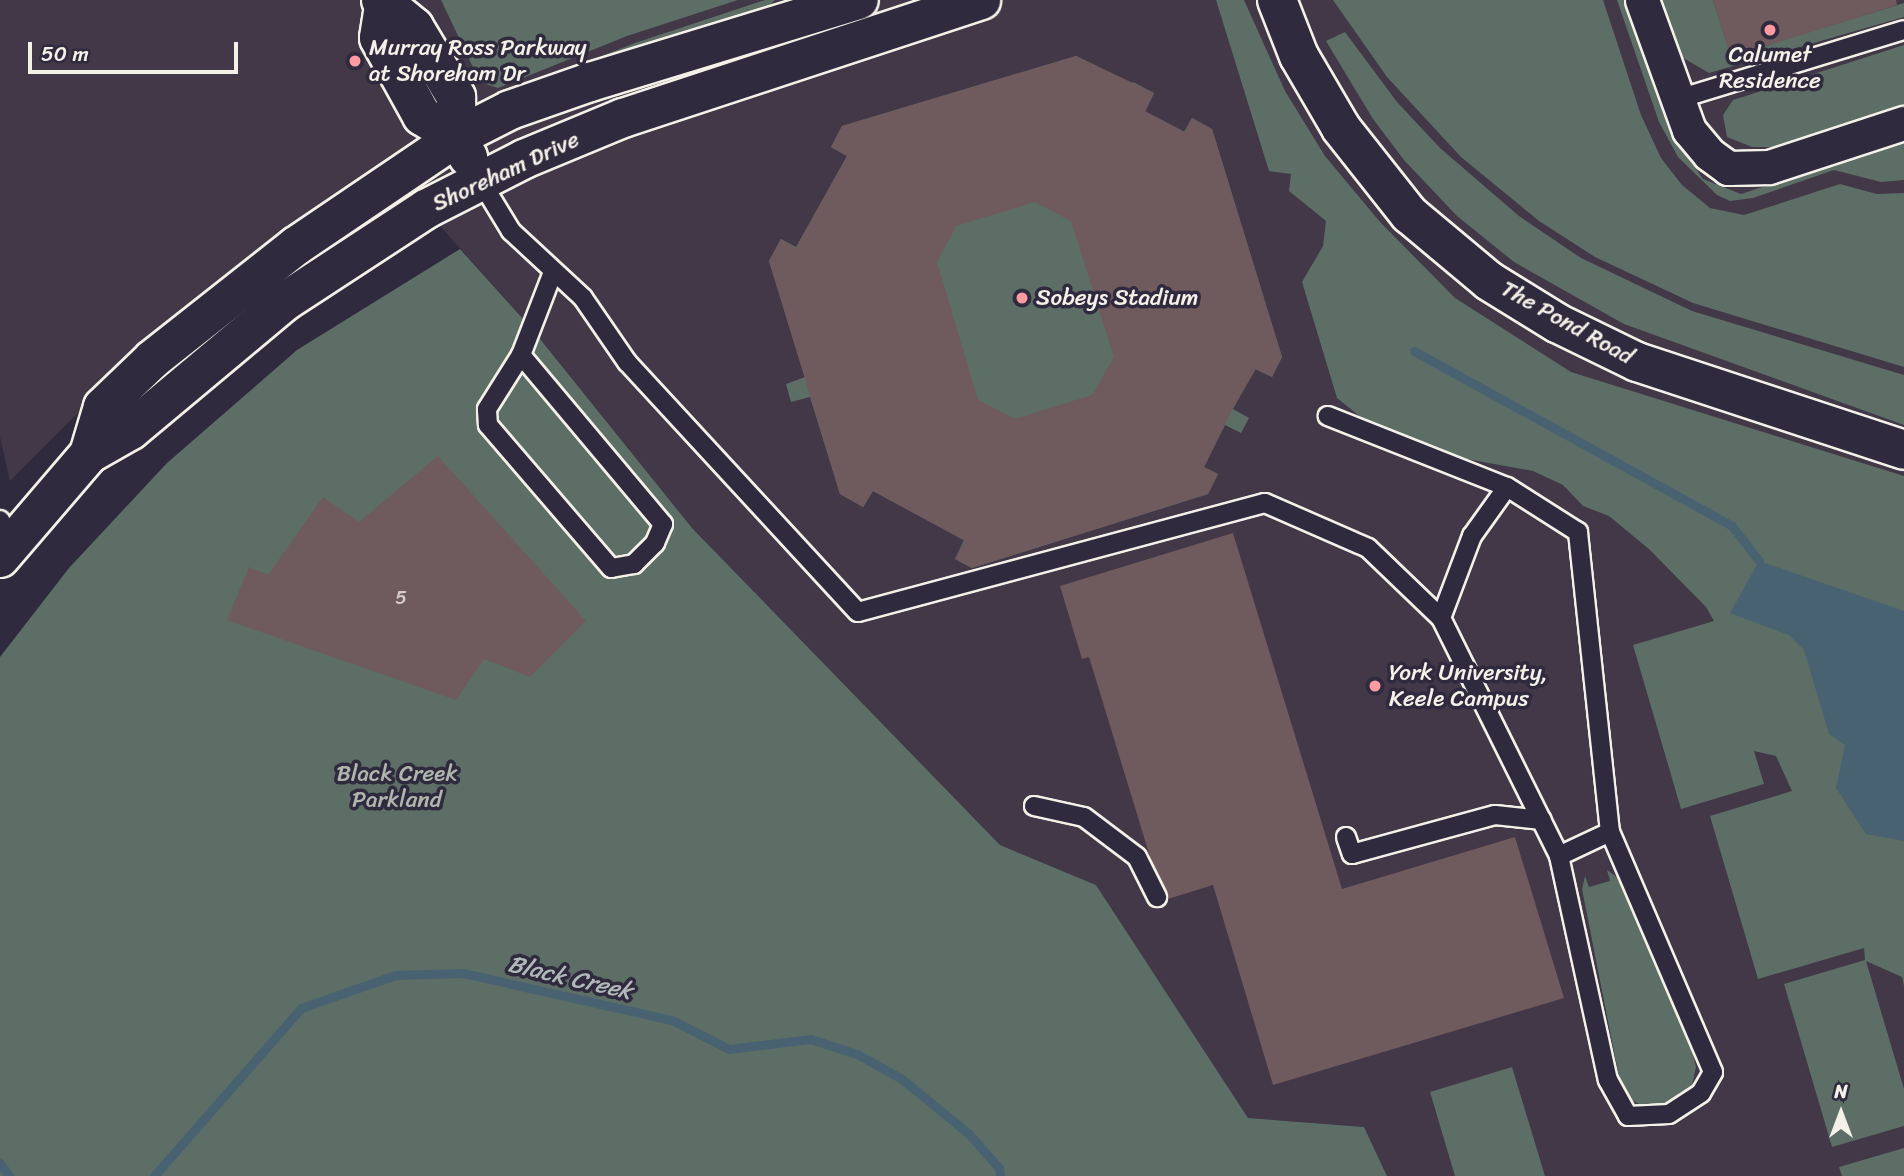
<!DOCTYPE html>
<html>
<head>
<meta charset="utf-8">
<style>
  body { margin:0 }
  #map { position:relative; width:1904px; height:1176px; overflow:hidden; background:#2f2a3d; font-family:Sriracha,sans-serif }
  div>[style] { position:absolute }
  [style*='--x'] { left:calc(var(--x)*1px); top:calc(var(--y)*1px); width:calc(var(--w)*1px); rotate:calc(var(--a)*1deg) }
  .built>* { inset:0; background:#423847 }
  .green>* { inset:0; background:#5c6e66 }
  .water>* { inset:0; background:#496272 }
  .stream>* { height:9px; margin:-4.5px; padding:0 4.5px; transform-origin:4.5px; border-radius:4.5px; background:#496272 }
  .building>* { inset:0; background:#6f5a5e }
  .roads { filter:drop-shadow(2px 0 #f4f1e8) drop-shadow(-2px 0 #f4f1e8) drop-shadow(0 2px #f4f1e8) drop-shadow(0 -2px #f4f1e8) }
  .service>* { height:18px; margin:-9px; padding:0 9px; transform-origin:9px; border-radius:9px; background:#2f2a3d }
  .minor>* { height:33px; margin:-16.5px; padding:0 16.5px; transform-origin:16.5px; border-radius:16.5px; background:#2f2a3d }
  .tertiary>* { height:38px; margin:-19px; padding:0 19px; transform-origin:19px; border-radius:19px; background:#2f2a3d }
  .dots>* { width:19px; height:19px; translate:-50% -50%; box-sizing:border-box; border:4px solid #2f2a3d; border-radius:50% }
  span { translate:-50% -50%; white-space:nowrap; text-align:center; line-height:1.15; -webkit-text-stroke:7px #2f2a3d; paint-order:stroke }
  .number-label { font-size:19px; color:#d3cbc6 }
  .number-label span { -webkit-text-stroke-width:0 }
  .poi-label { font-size:23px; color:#f4f1e8 }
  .left { translate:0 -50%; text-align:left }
  .street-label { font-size:23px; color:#f4f1e8 }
  .park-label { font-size:23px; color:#b0b6ae }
  .water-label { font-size:24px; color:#b0b8b9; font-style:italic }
  .north { position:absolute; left:1806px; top:1078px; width:70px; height:70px; -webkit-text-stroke:5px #2f2a3d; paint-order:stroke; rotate:0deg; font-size:19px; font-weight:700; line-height:28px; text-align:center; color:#f4f1e8 }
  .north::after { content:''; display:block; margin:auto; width:24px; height:32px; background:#f4f1e8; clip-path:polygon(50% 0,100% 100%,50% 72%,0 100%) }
  .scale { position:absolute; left:28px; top:42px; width:210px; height:32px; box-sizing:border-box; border:4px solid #f4f1e8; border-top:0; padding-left:9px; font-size:21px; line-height:24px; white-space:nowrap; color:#f4f1e8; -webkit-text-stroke:5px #2f2a3d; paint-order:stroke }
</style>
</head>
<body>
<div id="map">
  <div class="built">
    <div style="clip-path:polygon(0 0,1904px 0,1904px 1176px,1387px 1176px,1364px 1127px,1248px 1118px,1096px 885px,1000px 845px,692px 528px,532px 329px,383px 162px,165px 326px,10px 481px,0 437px)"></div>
  </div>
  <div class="green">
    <div style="clip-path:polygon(441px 0,738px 0,627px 36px,498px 88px,480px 82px)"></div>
    <div style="clip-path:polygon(765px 0,775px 0,767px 8px,498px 97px,635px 43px)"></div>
    <div style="clip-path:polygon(1216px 0,1244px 0,1285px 91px,1325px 156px,1380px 222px,1455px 298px,1571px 372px,1904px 476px,1904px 986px,1902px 977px,1866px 961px,1904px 1089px,1904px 1126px,1832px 1147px,1784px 984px,1865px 960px,1864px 948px,1758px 979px,1710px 816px,1792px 791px,1776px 756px,1754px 751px,1764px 784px,1681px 809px,1633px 645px,1714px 621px,1706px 607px,1650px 550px,1609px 516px,1583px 506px,1563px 485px,1533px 471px,1439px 454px,1372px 426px,1337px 398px,1302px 282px,1323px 246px,1326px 221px,1289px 191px,1291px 174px,1269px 171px)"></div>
    <div style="clip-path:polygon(1333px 0,1603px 0,1641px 115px,1661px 158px,1682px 185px,1710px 208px,1744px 215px,1840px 184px,1877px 194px,1904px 193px,1904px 367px,1693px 303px,1595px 257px,1539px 221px,1461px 157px,1387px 77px)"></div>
    <div style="clip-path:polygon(1617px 0,1624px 0,1668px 127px,1703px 179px,1741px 194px,1904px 141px,1904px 180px,1881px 182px,1834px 170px,1753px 198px,1730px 201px,1717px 195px,1678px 157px,1659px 122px)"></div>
    <div style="clip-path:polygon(1657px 0,1713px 0,1731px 56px,1904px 3px,1904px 17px,1709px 73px,1678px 55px)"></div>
    <div style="clip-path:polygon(1345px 32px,1397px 102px,1440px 148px,1519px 216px,1581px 258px,1692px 311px,1904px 375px,1904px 425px,1624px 324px,1514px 262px,1457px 216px,1404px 160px,1373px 119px,1326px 41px)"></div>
    <div style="clip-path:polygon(1904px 45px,1904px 110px,1778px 147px,1752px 147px,1727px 137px,1723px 115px,1733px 100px)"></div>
    <div style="clip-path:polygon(1076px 56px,1097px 66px,1124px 99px,1133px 82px,1154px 93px,1145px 112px,1184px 132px,1192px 118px,1212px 129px,1282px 357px,1272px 377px,1255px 369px,1233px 409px,1249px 418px,1241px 433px,1225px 425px,1204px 467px,1218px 474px,1208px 494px,972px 568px,955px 559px,964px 540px,873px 491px,863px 507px,840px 494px,810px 397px,791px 402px,786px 384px,805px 377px,769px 261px,781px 239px,796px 247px,847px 156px,831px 147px,842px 126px)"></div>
    <div style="clip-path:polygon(460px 249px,532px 329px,692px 528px,1000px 845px,1096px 885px,1248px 1118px,1364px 1127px,1387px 1176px,0 1176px,0 657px,69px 568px,167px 463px,297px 350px)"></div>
    <div style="clip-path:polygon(1607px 870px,1617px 877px,1692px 1051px,1696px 1067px,1692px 1086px,1667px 1104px,1644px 1107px,1632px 1100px,1620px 1082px,1582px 889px,1585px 876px,1589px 887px,1610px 881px)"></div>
    <div style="clip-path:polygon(1512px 1067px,1545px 1176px,1455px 1176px,1430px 1092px)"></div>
    <div style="clip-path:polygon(1904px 1148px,1904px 1176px,1842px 1176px,1839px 1167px)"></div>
  </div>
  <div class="water">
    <div style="clip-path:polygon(1759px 561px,1904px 611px,1904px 841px,1866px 834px,1836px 788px,1845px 745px,1829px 734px,1804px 650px,1789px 635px,1730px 613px)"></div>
  </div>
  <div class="stream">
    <div style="--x:1414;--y:351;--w:363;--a:28.8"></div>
    <div style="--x:1732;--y:526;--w:44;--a:52.4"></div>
    <div style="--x:0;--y:1163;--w:16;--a:55"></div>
    <div style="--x:154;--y:1176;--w:223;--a:-48.8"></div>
    <div style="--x:301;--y:1008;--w:100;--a:-19.3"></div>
    <div style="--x:395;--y:975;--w:68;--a:-1.7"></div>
    <div style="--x:463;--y:973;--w:214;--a:12.7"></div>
    <div style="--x:672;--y:1020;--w:64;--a:27"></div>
    <div style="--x:729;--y:1049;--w:83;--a:-7"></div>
    <div style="--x:811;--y:1039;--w:48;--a:18.1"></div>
    <div style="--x:857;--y:1054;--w:51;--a:29.1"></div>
    <div style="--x:902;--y:1079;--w:87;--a:39.4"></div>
    <div style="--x:969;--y:1134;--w:45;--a:48.6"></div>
    <div style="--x:999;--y:1168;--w:8;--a:83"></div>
  </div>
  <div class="building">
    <div style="clip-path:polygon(1713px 0,1896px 0,1897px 5px,1731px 57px)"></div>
    <div style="clip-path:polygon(evenodd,1076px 56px,1154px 93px,1145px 111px,1185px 132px,1192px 118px,1212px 129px,1282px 357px,1272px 377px,1256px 369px,1232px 410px,1204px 467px,1218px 474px,1208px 494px,972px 568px,955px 559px,965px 541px,873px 491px,863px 507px,840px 494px,769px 261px,781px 239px,796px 248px,847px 156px,831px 147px,842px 126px,1076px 56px,1035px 202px,1071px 221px,1114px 357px,1092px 395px,1015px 419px,978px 400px,937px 262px,956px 226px,1035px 202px)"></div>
    <div style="clip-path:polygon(438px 456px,586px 621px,530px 677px,484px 659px,456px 700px,227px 620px,249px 567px,268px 575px,323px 497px,359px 522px)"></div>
    <div style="clip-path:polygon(1233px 533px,1342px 889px,1515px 837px,1564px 998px,1273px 1085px,1213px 885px,1168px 899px,1151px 860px,1089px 657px,1082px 659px,1060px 586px)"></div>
  </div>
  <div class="roads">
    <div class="service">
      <div style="--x:1675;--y:100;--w:239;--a:-17"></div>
      <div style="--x:480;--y:180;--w:60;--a:58.7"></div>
      <div style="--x:511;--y:231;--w:98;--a:42.9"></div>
      <div style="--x:583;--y:298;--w:78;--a:55.5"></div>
      <div style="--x:627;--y:362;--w:340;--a:47.3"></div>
      <div style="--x:858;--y:612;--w:421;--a:-15"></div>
      <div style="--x:1265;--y:503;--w:112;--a:23.6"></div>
      <div style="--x:1368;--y:548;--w:101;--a:43.8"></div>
      <div style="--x:1441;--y:618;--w:266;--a:63.6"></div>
      <div style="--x:1559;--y:856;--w:229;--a:77.7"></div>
      <div style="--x:1608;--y:1080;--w:41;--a:60.9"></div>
      <div style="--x:1628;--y:1116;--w:41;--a:-2.8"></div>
      <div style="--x:1669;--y:1114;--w:38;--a:-33"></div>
      <div style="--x:1701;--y:1093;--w:24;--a:-60"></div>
      <div style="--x:1713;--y:1072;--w:261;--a:-113.2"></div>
      <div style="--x:1610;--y:832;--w:302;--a:-96.1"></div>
      <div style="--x:1578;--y:532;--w:84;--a:-147.6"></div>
      <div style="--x:1507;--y:487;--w:193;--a:-158.4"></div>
      <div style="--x:521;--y:355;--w:221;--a:50"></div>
      <div style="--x:663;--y:524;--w:21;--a:113"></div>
      <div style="--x:655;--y:543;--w:30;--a:135"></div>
      <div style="--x:634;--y:564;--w:23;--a:170"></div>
      <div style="--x:611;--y:568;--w:189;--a:-130.7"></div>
      <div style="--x:488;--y:425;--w:16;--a:-94"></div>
      <div style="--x:487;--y:409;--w:64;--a:-57.8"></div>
      <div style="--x:521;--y:355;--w:89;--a:-68.9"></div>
      <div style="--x:0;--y:520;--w:25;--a:61"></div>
      <div style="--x:1441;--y:618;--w:88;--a:-69.3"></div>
      <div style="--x:1472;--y:536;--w:60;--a:-54.5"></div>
      <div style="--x:1034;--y:806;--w:51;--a:12.4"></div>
      <div style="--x:1084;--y:817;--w:66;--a:37"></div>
      <div style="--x:1137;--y:857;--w:45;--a:63.4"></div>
      <div style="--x:1346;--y:837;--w:18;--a:71"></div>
      <div style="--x:1352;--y:854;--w:148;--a:-15.3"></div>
      <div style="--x:1495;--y:815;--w:47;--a:6.1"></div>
      <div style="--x:1559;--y:856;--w:56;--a:-25.2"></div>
    </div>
    <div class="minor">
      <div style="--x:1642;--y:0;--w:138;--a:70.1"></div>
      <div style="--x:1689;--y:130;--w:31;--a:50"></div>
      <div style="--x:1709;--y:154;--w:24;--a:36"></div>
      <div style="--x:1728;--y:168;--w:41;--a:-1.4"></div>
      <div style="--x:1769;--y:167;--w:142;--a:-18.1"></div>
    </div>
    <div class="tertiary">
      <div style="--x:381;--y:0;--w:43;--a:39.3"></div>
      <div style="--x:414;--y:27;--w:82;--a:59"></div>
      <div style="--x:456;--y:97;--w:40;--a:88.6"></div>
      <div style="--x:457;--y:137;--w:23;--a:61"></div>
      <div style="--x:1277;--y:0;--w:60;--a:68.6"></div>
      <div style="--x:1299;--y:56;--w:83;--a:59.7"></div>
      <div style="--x:1341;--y:128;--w:110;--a:51.7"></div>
      <div style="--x:1409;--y:214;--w:104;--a:39.9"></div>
      <div style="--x:1489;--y:281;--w:80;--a:31.7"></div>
      <div style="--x:1557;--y:323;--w:89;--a:26"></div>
      <div style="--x:1637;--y:362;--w:281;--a:18.2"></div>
      <div style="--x:384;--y:6;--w:32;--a:99"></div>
      <div style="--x:379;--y:38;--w:89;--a:61.1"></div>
      <div style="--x:422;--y:116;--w:41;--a:31"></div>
      <div style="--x:89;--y:454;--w:49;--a:-73.4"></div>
      <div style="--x:103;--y:407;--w:69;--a:-43.8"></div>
      <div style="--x:153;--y:359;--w:182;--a:-38.3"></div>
      <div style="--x:296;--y:246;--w:194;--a:-34.1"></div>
      <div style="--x:457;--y:137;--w:59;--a:-27"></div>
      <div style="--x:510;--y:110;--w:85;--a:-19.3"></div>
      <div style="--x:590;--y:82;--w:281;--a:-17"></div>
      <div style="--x:0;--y:558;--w:137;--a:-49.4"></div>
      <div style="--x:89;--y:454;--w:48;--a:-29.7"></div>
      <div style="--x:131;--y:430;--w:199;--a:-39.9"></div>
      <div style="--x:284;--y:302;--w:170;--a:-33.2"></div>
      <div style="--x:426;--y:209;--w:110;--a:-27"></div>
      <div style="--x:524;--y:159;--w:107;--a:-22.5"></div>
      <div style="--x:623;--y:118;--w:377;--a:-18.2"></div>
    </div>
  </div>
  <div class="dots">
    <div style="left:1770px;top:30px;background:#ff9aa2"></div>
    <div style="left:355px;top:61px;background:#ff9aa2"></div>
    <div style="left:1022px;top:298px;background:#ff9aa2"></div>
    <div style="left:1375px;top:686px;background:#ff9aa2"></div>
  </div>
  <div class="number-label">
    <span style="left:401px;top:598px">5</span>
  </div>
  <div class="poi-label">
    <span class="left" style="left:369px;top:61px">Murray Ross Parkway<br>at Shoreham Dr</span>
    <span style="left:1770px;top:68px">Calumet<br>Residence</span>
    <span class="left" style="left:1036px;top:298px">Sobeys Stadium</span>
    <span class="left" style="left:1389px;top:686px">York University,<br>Keele Campus</span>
  </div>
  <div class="street-label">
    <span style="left:506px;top:172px;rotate:-25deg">Shoreham Drive</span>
    <span style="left:1567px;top:323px;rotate:29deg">The Pond Road</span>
  </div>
  <div class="park-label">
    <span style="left:397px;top:787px">Black Creek<br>Parkland</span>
  </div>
  <div class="water-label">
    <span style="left:570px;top:978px;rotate:13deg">Black Creek</span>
  </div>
  <div class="north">N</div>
  <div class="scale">50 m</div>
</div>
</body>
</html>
